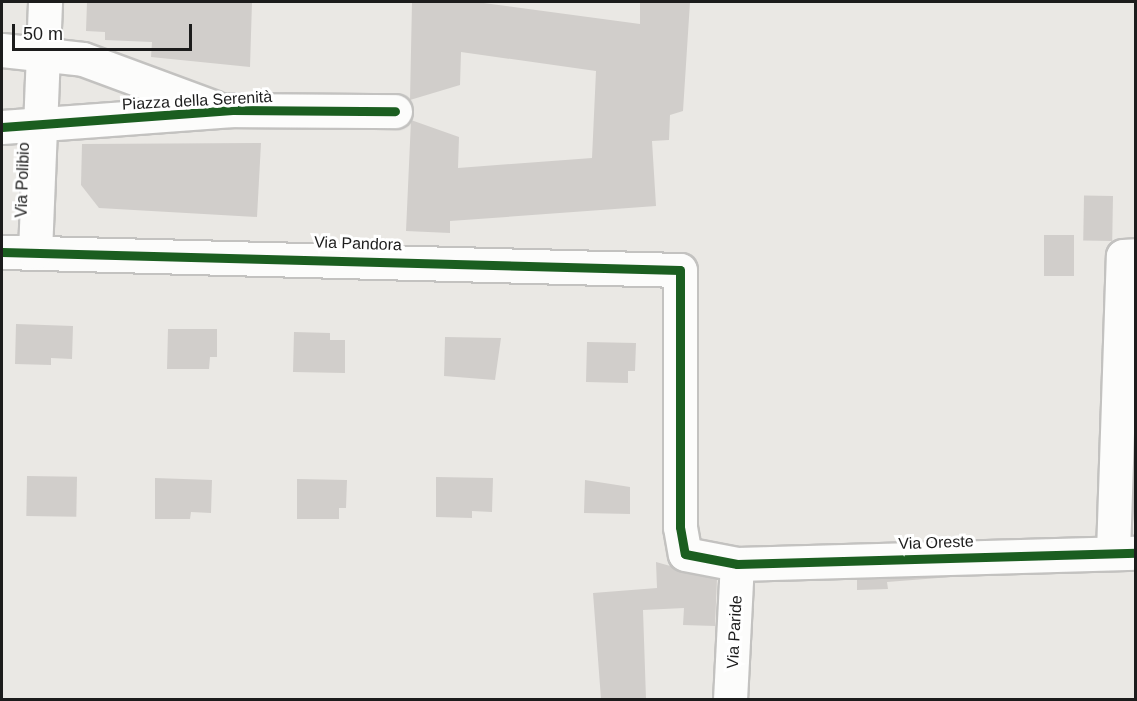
<!DOCTYPE html>
<html>
<head>
<meta charset="utf-8">
<style>
  body { margin:0 }
  #map { position:relative; width:1137px; height:701px; overflow:hidden; background:#eae8e4; font-family:Arial,sans-serif }
  div>[style] { position:absolute }
  [style*='--x'] { left:calc(var(--x)*1px); top:calc(var(--y)*1px); width:calc(var(--w)*1px); rotate:calc(var(--a)*1deg) }
  .building>* { inset:0; background:#d1cecb; transform-origin:0 0 }
  .roads { filter:drop-shadow(2px 0 #c3c2c0) drop-shadow(-2px 0 #c3c2c0) drop-shadow(0 2px #c3c2c0) drop-shadow(0 -2px #c3c2c0) }
  .minor>* { height:33px; margin:-16.5px; padding:0 16.5px; transform-origin:16.5px; border-radius:16.5px; background:#fcfcfb }
  .cycleway>* { height:9px; margin:-4.5px; padding:0 4.5px; transform-origin:4.5px; border-radius:4.5px; background:#1b5e20 }
  span { translate:-50% -50%; white-space:nowrap; text-align:center; line-height:1.15; -webkit-text-stroke:6px #fff; paint-order:stroke }
  .street-label { font-size:16px; color:#1c1c1c }
  .frame { position:absolute; inset:0; border:3px solid #1c1c1c; pointer-events:none }
  .scale { position:absolute; left:12px; top:24px; width:180px; height:27px; box-sizing:border-box; border:3px solid #1c1c1c; border-top:0; padding-left:8px; font-size:18px; line-height:21px; white-space:nowrap; color:#1c1c1c; -webkit-text-stroke:4px #fff; paint-order:stroke }
</style>
</head>
<body>
<div id="map">
  <div class="building">
    <div style="clip-path:polygon(87px 2px,252px 2px,250px 67px,151px 57px,152px 42px,105px 40px,105px 32px,86px 31px)"></div>
    <div style="clip-path:polygon(412px 2px,476px 2px,640px 24px,640px 2px,690px 2px,683px 111px,670px 115px,669px 140px,652px 141px,656px 206px,450px 221px,450px 233px,406px 231px,411px 120px,459px 137px,458px 168px,592px 158px,596px 71px,461px 52px,460px 85px,410px 100px)"></div>
    <div style="clip-path:polygon(261px 143px,257px 217px,99px 208px,81px 185px,82px 144px)"></div>
    <div style="left:1113px;top:196px;width:45px;height:29px;rotate:91deg"></div>
    <div style="left:1044px;top:235px;width:30px;height:41px"></div>
    <div style="clip-path:polygon(16px 324px,73px 326px,72px 359px,51px 358px,51px 365px,15px 364px)"></div>
    <div style="clip-path:polygon(168px 329px,217px 329px,217px 357px,210px 357px,209px 369px,167px 369px)"></div>
    <div style="clip-path:polygon(294px 332px,330px 333px,330px 340px,345px 340px,345px 373px,293px 372px)"></div>
    <div style="clip-path:polygon(445px 337px,501px 338px,495px 380px,444px 376px)"></div>
    <div style="clip-path:polygon(587px 342px,636px 343px,635px 371px,628px 371px,628px 383px,586px 382px)"></div>
    <div style="left:27px;top:476px;width:50px;height:40px;rotate:1deg"></div>
    <div style="clip-path:polygon(436px 477px,493px 478px,492px 512px,472px 511px,472px 518px,436px 517px)"></div>
    <div style="clip-path:polygon(155px 478px,212px 480px,211px 513px,191px 512px,190px 519px,155px 519px)"></div>
    <div style="clip-path:polygon(297px 479px,347px 480px,346px 508px,339px 508px,339px 519px,297px 519px)"></div>
    <div style="clip-path:polygon(585px 480px,630px 487px,630px 514px,584px 513px)"></div>
    <div style="clip-path:polygon(656px 562px,717px 579px,715px 626px,683px 625px,684px 608px,643px 610px,646px 699px,601px 699px,593px 593px,657px 588px)"></div>
    <div style="clip-path:polygon(951px 577px,887px 582px,888px 589px,857px 590px,857px 579px)"></div>
  </div>
  <div class="roads">
    <div class="minor">
      <div style="--x:2;--y:50;--w:81;--a:6.3"></div>
      <div style="--x:83;--y:59;--w:139;--a:20.3"></div>
      <div style="--x:2;--y:127;--w:231;--a:-4.2"></div>
      <div style="--x:232;--y:110;--w:163;--a:0.4"></div>
      <div style="--x:2;--y:252;--w:678;--a:1.52"></div>
      <div style="--x:680;--y:270;--w:257;--a:90"></div>
      <div style="--x:680;--y:527;--w:27;--a:80"></div>
      <div style="--x:685;--y:554;--w:53;--a:10.9"></div>
      <div style="--x:737;--y:564;--w:399;--a:-1.6"></div>
      <div style="--x:35;--y:252;--w:250;--a:-87.7"></div>
      <div style="--x:1113;--y:553;--w:297;--a:-88.1"></div>
      <div style="--x:1123;--y:256;--w:13;--a:-4"></div>
      <div style="--x:730;--y:700;--w:136;--a:-87.1"></div>
    </div>
  </div>
  <div class="cycleway">
    <div style="--x:2;--y:127;--w:231;--a:-4.2"></div>
    <div style="--x:232;--y:110;--w:163;--a:0.4"></div>
    <div style="--x:2;--y:252;--w:678;--a:1.52"></div>
    <div style="--x:680;--y:270;--w:257;--a:90"></div>
    <div style="--x:680;--y:527;--w:27;--a:80"></div>
    <div style="--x:685;--y:554;--w:53;--a:10.9"></div>
    <div style="--x:737;--y:564;--w:399;--a:-1.6"></div>
  </div>
  <div class="street-label">
    <span style="left:197px;top:101px;rotate:-3deg">Piazza della Serenità</span>
    <span style="left:23px;top:180px;rotate:-88deg">Via Polibio</span>
    <span style="left:358px;top:244px;rotate:2deg">Via Pandora</span>
    <span style="left:936px;top:543px;rotate:-2deg">Via Oreste</span>
    <span style="left:735px;top:632px;rotate:-87deg">Via Paride</span>
  </div>
  <div class="frame"></div>
  <div class="scale">50 m</div>
</div>
</body>
</html>
